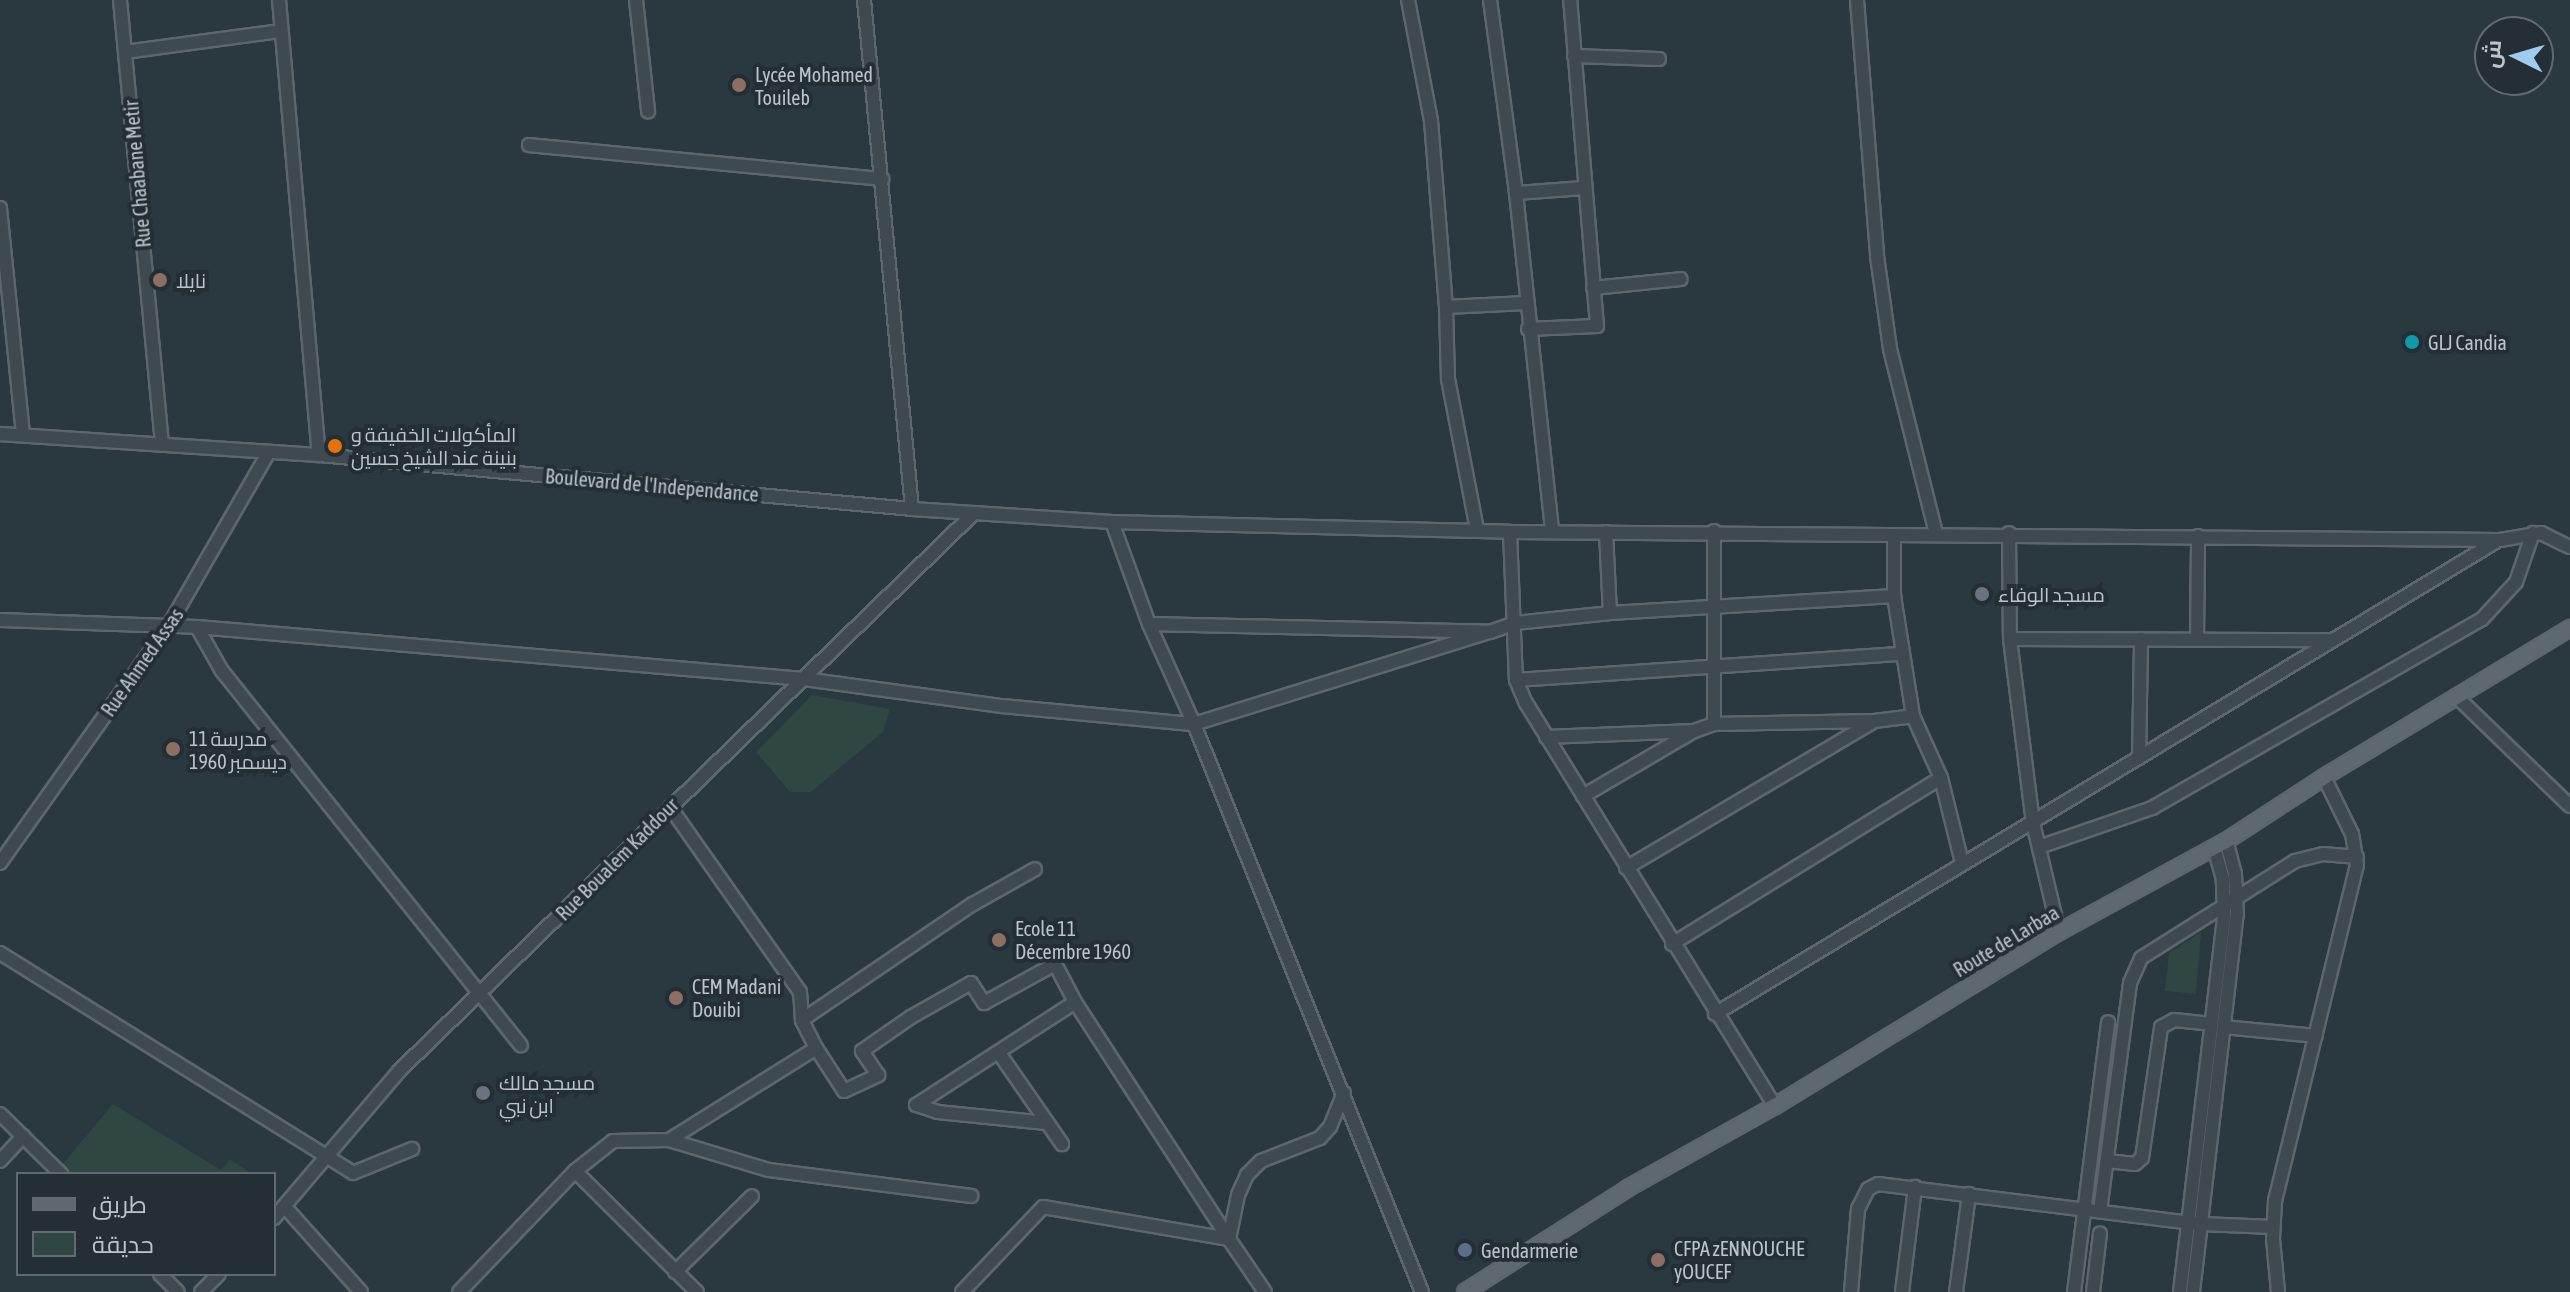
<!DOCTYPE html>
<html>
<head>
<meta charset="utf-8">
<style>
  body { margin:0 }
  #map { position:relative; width:2570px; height:1292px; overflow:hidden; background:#2a3840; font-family:"Asap Condensed",Cairo,sans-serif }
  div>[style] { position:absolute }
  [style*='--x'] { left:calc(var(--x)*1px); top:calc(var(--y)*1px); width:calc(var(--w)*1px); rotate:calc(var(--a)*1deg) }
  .green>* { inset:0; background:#304642 }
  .roads { filter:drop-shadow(2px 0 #5c676d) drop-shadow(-2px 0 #5c676d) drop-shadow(0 2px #5c676d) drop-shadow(0 -2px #5c676d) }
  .minor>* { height:12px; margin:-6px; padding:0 6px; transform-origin:6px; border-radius:6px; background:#3e4950 }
  .major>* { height:14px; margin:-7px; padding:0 7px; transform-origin:7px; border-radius:7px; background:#5d6870 }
  .dots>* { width:22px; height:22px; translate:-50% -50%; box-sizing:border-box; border:4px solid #232e35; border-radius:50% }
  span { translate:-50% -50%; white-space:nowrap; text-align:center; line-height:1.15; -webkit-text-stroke:8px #232e35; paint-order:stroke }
  .poi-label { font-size:20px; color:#bbc4ca }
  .left { translate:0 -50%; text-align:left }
  .street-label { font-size:20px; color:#bbc4ca }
  .legend { position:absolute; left:16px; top:1172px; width:260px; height:104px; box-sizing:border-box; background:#232e35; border:2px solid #606a71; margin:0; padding:10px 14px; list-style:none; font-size:24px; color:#bbc4ca }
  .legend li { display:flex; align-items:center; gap:16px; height:40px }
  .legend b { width:40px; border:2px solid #606a71 }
  .north { position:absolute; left:2474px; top:16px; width:80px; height:80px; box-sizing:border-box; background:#232e35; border:2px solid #606a71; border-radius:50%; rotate:275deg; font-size:22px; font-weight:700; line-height:32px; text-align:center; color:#bbc4ca }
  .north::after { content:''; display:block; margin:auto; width:28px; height:36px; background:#9eccec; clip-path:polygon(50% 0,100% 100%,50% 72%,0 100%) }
</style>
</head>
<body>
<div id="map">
  <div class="green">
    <div style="clip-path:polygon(812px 695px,890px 709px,883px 732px,811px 792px,790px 792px,756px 752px)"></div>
    <div style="clip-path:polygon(2201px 932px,2196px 994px,2165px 991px,2169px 953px)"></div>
    <div style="clip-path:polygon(113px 1104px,221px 1170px,230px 1159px,252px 1174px,71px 1174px,62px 1165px)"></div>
  </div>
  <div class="roads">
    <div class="minor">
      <div style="--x:120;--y:0;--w:446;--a:84.6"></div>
      <div style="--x:279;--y:0;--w:457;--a:85"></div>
      <div style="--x:636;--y:0;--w:112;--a:83.8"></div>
      <div style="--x:864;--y:0;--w:511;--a:84.61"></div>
      <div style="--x:1408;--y:0;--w:123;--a:79.2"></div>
      <div style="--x:1431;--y:121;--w:187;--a:85.4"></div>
      <div style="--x:1446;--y:307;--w:72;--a:88.4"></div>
      <div style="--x:1448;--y:379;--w:153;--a:79.1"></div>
      <div style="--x:1490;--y:0;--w:195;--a:82.3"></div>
      <div style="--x:1516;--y:193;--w:339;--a:83.9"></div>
      <div style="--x:1857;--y:0;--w:257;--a:85.5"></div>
      <div style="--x:1877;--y:256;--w:94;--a:82"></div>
      <div style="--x:1890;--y:349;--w:190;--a:76"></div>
      <div style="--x:125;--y:52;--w:157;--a:-7.7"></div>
      <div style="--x:1574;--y:56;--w:85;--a:2"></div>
      <div style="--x:529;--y:145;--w:355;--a:5.5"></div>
      <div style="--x:1516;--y:193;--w:68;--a:-4.2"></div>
      <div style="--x:0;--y:208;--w:228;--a:84.2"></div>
      <div style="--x:1593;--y:288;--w:88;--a:-5.8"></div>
      <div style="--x:1446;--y:307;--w:80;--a:-2.9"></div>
      <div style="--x:1528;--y:329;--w:69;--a:-2.5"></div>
      <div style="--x:1597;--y:326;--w:327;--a:-94.7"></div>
      <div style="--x:0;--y:434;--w:320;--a:3.8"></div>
      <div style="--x:319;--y:455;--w:595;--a:5.2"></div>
      <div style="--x:912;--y:509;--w:200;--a:3.7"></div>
      <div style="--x:1112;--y:522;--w:398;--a:1.4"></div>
      <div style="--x:1510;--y:532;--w:990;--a:0.46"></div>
      <div style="--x:2500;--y:540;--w:42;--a:-9.7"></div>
      <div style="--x:2541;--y:533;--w:32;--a:26"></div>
      <div style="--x:1112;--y:522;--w:109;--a:70.1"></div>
      <div style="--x:1149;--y:624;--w:110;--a:65.8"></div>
      <div style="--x:1194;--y:724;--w:612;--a:68.13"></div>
      <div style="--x:1714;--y:531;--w:193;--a:90"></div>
      <div style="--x:1510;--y:532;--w:148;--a:87.7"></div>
      <div style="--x:1516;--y:680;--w:25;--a:67"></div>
      <div style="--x:1526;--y:703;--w:474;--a:58.3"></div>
      <div style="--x:1606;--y:532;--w:81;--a:87.2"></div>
      <div style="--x:2009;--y:533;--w:106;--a:89.5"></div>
      <div style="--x:2010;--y:639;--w:185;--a:82.9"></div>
      <div style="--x:2033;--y:823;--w:112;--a:76.6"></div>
      <div style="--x:1894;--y:535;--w:61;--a:90"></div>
      <div style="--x:1894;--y:596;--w:121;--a:81"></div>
      <div style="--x:1913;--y:716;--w:68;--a:65.7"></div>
      <div style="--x:1941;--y:778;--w:88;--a:76.1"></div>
      <div style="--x:0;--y:620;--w:197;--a:2"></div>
      <div style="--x:197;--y:627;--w:609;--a:4.9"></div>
      <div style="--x:804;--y:679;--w:200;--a:7.8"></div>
      <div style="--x:1002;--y:706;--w:193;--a:5.4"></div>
      <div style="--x:1194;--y:724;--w:310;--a:-17.3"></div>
      <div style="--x:1149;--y:624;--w:341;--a:1.3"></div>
      <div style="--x:1490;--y:632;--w:27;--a:-20"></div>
      <div style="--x:1515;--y:623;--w:96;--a:-6"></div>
      <div style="--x:1610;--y:613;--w:285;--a:-3.4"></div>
      <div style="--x:197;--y:627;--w:51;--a:60.4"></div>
      <div style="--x:222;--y:671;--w:479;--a:51.4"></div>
      <div style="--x:2197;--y:638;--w:102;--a:-89.4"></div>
      <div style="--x:2010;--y:639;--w:321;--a:0.2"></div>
      <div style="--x:1516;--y:680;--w:387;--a:-3.9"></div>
      <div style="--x:2456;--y:696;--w:158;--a:44"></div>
      <div style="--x:1546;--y:737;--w:148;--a:-2.3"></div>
      <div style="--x:1694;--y:731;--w:21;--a:-19"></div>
      <div style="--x:1714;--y:724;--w:160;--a:-1.1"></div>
      <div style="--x:1874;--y:721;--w:39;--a:-7"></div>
      <div style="--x:2139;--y:758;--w:119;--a:-89"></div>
      <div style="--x:1583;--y:796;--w:125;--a:-30.3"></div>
      <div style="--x:2039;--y:847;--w:120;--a:-19"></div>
      <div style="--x:2152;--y:808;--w:380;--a:-29.8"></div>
      <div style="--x:2482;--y:619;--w:50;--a:-47.4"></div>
      <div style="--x:2516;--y:582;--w:52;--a:-70.9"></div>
      <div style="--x:0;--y:863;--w:292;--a:-54.6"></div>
      <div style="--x:169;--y:625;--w:200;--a:-60"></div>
      <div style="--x:1626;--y:868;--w:285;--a:-30.6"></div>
      <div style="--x:1672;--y:944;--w:316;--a:-31.7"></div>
      <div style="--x:0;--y:953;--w:416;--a:31.9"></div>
      <div style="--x:353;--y:1173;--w:64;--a:-22.1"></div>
      <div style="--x:1715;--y:1014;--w:914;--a:-31.17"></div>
      <div style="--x:802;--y:1020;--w:207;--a:-34.2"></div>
      <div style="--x:973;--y:904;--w:71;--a:-29.4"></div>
      <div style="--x:2224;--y:1027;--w:92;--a:5.6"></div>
      <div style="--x:816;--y:1048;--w:51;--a:56.9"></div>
      <div style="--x:844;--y:1091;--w:38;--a:-25"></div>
      <div style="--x:878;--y:1075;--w:29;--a:-124"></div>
      <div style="--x:862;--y:1051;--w:60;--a:-34.8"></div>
      <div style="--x:911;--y:1017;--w:69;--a:-29.5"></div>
      <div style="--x:971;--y:983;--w:24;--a:57"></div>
      <div style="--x:984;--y:1003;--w:81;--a:-28.8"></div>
      <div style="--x:1055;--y:964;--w:43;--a:62.2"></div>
      <div style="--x:1075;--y:1002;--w:283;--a:57"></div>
      <div style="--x:999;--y:1053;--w:111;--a:55.3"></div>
      <div style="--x:0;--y:1114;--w:86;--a:44.5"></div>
      <div style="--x:1046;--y:1123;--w:109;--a:-174.2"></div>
      <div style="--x:938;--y:1112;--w:23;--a:-162"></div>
      <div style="--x:916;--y:1105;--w:189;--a:-32.9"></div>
      <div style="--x:669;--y:1140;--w:173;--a:-32"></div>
      <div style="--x:816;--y:1048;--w:31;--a:-117"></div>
      <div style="--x:802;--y:1020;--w:28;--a:-94"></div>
      <div style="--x:800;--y:992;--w:226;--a:-125.1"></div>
      <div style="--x:0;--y:1161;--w:34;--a:-47"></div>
      <div style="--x:2107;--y:1161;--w:28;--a:6"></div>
      <div style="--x:2135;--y:1164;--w:9;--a:-41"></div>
      <div style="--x:2142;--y:1158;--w:132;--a:-81.7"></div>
      <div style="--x:2161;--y:1027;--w:15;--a:-28"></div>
      <div style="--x:2174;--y:1020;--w:37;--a:6"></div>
      <div style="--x:575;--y:1171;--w:172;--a:44.8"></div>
      <div style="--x:285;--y:1207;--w:114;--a:48.2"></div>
      <div style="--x:2100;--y:1211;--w:230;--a:-82.5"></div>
      <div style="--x:2130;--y:983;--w:27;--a:-66"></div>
      <div style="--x:2141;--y:958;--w:182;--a:-32.2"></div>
      <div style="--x:2295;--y:861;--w:29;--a:-14"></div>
      <div style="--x:2323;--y:854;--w:34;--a:5"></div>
      <div style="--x:274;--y:1218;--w:193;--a:-49.6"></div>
      <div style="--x:399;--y:1071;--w:801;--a:-44.14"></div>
      <div style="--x:675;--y:1272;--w:108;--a:-44.6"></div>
      <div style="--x:160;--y:1274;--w:25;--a:45"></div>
      <div style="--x:201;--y:1292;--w:25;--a:-45"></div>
      <div style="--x:459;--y:1292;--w:168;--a:-46.2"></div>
      <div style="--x:575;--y:1171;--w:48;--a:-38.3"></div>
      <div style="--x:613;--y:1141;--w:56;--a:-1"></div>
      <div style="--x:669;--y:1140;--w:104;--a:16.7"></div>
      <div style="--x:769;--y:1170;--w:204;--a:7.3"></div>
      <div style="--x:962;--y:1292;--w:117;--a:-46.4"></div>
      <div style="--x:1043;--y:1207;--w:189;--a:9.8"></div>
      <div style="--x:1265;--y:1292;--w:64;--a:-124.2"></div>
      <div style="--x:1229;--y:1239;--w:45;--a:-78.4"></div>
      <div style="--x:1238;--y:1195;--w:22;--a:-66"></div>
      <div style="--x:1247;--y:1175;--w:20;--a:-45"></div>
      <div style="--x:1261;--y:1161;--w:63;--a:-21.3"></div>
      <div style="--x:1320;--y:1138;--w:15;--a:-48"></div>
      <div style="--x:1330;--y:1127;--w:37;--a:-68"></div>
      <div style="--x:1851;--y:1292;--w:83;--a:-85.2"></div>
      <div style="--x:1858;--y:1209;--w:22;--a:-63"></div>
      <div style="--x:1868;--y:1189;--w:11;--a:-27"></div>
      <div style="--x:1878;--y:1184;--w:325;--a:7.1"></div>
      <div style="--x:2201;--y:1224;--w:72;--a:2.4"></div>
      <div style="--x:1902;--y:1292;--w:106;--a:-82.9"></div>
      <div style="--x:1956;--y:1292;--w:99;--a:-82.4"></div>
      <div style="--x:2074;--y:1292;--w:272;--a:-82.8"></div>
      <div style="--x:2093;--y:1292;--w:59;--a:-83.2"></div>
      <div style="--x:2180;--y:1292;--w:380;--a:-83.3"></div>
      <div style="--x:2224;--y:915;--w:36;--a:-92"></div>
      <div style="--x:2223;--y:879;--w:33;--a:-106"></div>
      <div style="--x:2193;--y:1292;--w:381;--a:-83.4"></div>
      <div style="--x:2237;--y:914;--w:40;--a:-92.9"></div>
      <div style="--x:2235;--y:874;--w:34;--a:-105"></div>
      <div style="--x:2278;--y:1292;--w:53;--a:-95.4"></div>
      <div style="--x:2273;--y:1239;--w:38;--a:-87"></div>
      <div style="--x:2275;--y:1201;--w:346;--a:-76.3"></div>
      <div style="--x:2357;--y:865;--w:31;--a:-99"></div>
      <div style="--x:2352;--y:834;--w:64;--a:-116.2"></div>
    </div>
    <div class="major">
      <div style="--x:1465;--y:1292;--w:193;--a:-32.5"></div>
      <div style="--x:1628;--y:1188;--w:168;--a:-29.2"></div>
      <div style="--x:1775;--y:1106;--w:333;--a:-31.5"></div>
      <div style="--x:2059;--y:932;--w:190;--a:-28.6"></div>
      <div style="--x:2226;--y:841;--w:117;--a:-33.1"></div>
      <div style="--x:2324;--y:777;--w:288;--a:-31.2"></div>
    </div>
  </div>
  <div class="dots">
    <div style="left:739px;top:85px;background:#8d6e63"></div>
    <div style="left:160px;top:280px;background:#8d6e63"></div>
    <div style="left:2412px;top:342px;background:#0f9aa8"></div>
    <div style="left:335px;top:446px;background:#e8710a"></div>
    <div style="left:1982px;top:594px;background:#6b7280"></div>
    <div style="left:173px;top:749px;background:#8d6e63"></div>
    <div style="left:999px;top:940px;background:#8d6e63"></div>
    <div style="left:676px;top:998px;background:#8d6e63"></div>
    <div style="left:483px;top:1093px;background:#6b7280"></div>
    <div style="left:1465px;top:1250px;background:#5c6f8a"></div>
    <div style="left:1658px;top:1260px;background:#8d6e63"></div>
  </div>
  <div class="poi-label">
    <span class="left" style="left:755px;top:86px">Lycée Mohamed<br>Touileb</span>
    <span class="left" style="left:176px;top:280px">نايلا</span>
    <span class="left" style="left:2428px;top:342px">GLJ Candia</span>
    <span class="left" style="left:351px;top:446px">المأكولات الخفيفة و<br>بنينة عند الشيخ حسين</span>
    <span class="left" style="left:1998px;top:594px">مسجد الوفاء</span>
    <span class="left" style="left:189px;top:750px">مدرسة 11<br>ديسمبر 1960</span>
    <span class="left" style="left:1015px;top:940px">Ecole 11<br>Décembre 1960</span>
    <span class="left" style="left:692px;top:998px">CEM Madani<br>Douibi</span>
    <span class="left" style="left:499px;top:1094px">مسجد مالك<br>ابن نبي</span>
    <span class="left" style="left:1674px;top:1260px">CFPA zENNOUCHE<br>yOUCEF</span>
    <span class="left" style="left:1481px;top:1250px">Gendarmerie</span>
  </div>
  <div class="street-label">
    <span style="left:137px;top:174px;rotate:-95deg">Rue Chaabane Metir</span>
    <span style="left:652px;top:485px;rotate:5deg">Boulevard de l'Independance</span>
    <span style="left:142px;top:662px;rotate:-55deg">Rue Ahmed Assas</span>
    <span style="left:617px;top:859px;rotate:-45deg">Rue Boualem Kaddour</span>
    <span style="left:2006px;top:941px;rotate:-31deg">Route de Larbaa</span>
  </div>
  <ul class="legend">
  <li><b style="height:10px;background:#5d6870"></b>طريق</li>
  <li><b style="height:22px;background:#304642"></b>حديقة</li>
  </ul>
  <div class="north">ش</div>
</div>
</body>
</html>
